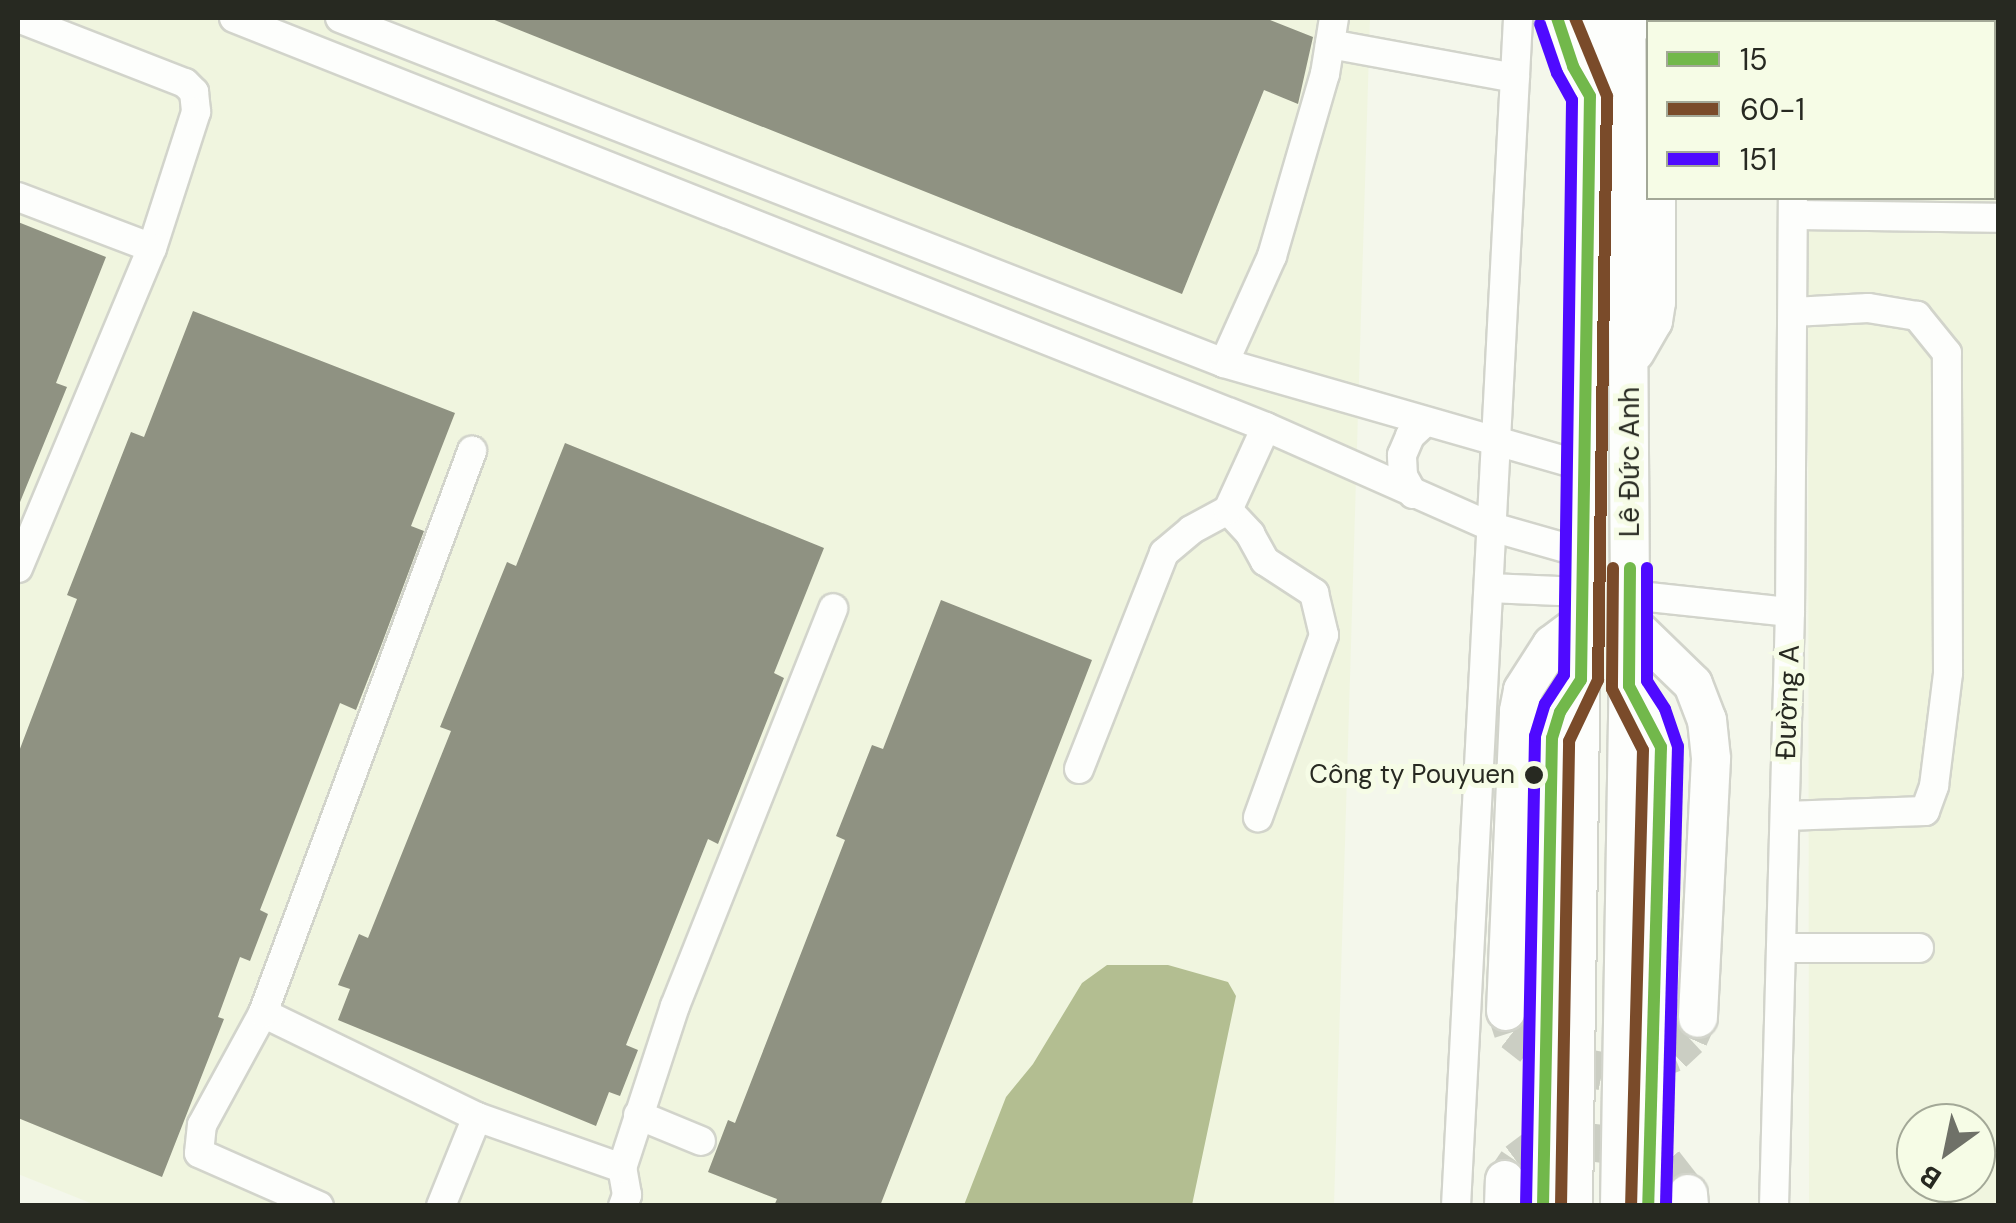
<!DOCTYPE html>
<html>
<head>
<meta charset="utf-8">
<style>
  body { margin:0 }
  #map { position:relative; width:2016px; height:1223px; overflow:hidden; background:#f4f7eb; font-family:"DM Sans",sans-serif }
  div>[style] { position:absolute }
  [style*='--x'] { left:calc(var(--x)*1px); top:calc(var(--y)*1px); width:calc(var(--w)*1px); rotate:calc(var(--a)*1deg) }
  .built>* { inset:0; background:#f0f5df }
  .water>* { inset:0; background:#b3be91 }
  .building>* { inset:0; background:#8f9282 }
  .highway-tunnel>* { height:38px; margin-top:-19px; transform-origin:0; background:repeating-linear-gradient(90deg,#cbcec3 0 38px,transparent 0 57px) }
  .roads { filter:drop-shadow(2px 0 #d2d4cb) drop-shadow(-2px 0 #d2d4cb) drop-shadow(0 2px #d2d4cb) drop-shadow(0 -2px #d2d4cb) }
  .minor>* { height:28px; margin:-14px; padding:0 14px; transform-origin:14px; border-radius:14px; background:#fdfefc }
  .highway>* { height:38px; margin:-19px; padding:0 19px; transform-origin:19px; border-radius:19px; background:#fdfefc }
  .bus-1>* { height:12px; margin:-6px; padding:0 6px; transform-origin:6px; border-radius:6px; background:#72b84b }
  .bus-2>* { height:12px; margin:-6px; padding:0 6px; transform-origin:6px; border-radius:6px; background:#7a4b2a }
  .bus-3>* { height:12px; margin:-6px; padding:0 6px; transform-origin:6px; border-radius:6px; background:#4f0aff }
  .dots>* { width:28px; height:28px; translate:-50% -50%; box-sizing:border-box; border:5px solid #f6fce6; border-radius:50% }
  span { translate:-50% -50%; white-space:nowrap; text-align:center; line-height:1.15; -webkit-text-stroke:10px #f6fce6; paint-order:stroke }
  .bus-label { font-size:26px; color:#272921 }
  .right { translate:-100% -50%; text-align:right }
  .street-label { font-size:28px; color:#272921 }
  .frame { position:absolute; inset:0; border:20px solid #272921; pointer-events:none }
  .legend { position:absolute; left:1646px; top:20px; width:350px; height:180px; box-sizing:border-box; background:#f6fce6; border:2px solid #a3a897; margin:0; padding:12px 18px; list-style:none; font-size:30px; color:#272921 }
  .legend li { display:flex; align-items:center; gap:20px; height:50px }
  .legend b { width:50px; border:2px solid #a3a897 }
  .north { position:absolute; left:1896px; top:1103px; width:100px; height:100px; box-sizing:border-box; background:#f6fce6; border:2px solid #a3a897; border-radius:50%; rotate:213deg; font-size:28px; font-weight:700; line-height:40px; text-align:center; color:#272921 }
  .north::after { content:''; display:block; margin:auto; width:35px; height:45px; background:#6f7168; clip-path:polygon(50% 0,100% 100%,50% 72%,0 100%) }
</style>
</head>
<body>
<div id="map">
  <div class="built">
    <div style="clip-path:polygon(18px 18px,1370px 18px,1334px 1205px,98px 1206px,18px 1174px)"></div>
    <div style="clip-path:polygon(evenodd,1808px 18px,1998px 18px,1998px 1205px,1809px 1205px,1808px 198px,1994px 198px,1994px 22px,1808px 22px,1808px 18px,1916px 1123px,1976px 1123px,1976px 1183px,1916px 1183px,1916px 1123px)"></div>
  </div>
  <div class="water">
    <div style="clip-path:polygon(1107px 965px,1168px 965px,1228px 982px,1236px 996px,1192px 1205px,964px 1205px,1006px 1097px,1033px 1064px,1082px 983px)"></div>
  </div>
  <div class="building">
    <div style="clip-path:polygon(1265px 18px,1313px 37px,1298px 104px,1264px 90px,1182px 294px,492px 19px)"></div>
    <div style="clip-path:polygon(18px 222px,106px 257px,56px 383px,67px 387px,18px 507px)"></div>
    <div style="clip-path:polygon(193px 311px,455px 413px,411px 526px,424px 531px,381px 646px,356px 710px,340px 703px,260px 910px,268px 914px,250px 961px,240px 957px,218px 1017px,224px 1019px,162px 1177px,18px 1118px,18px 754px,77px 599px,67px 595px,131px 432px,144px 437px)"></div>
    <div style="clip-path:polygon(565px 443px,824px 548px,774px 673px,784px 678px,718px 844px,708px 839px,626px 1045px,638px 1050px,620px 1096px,609px 1092px,596px 1126px,338px 1020px,350px 989px,338px 985px,359px 934px,368px 938px,451px 731px,440px 727px,507px 562px,516px 566px)"></div>
    <div style="clip-path:polygon(941px 600px,1092px 660px,880px 1206px,774px 1206px,777px 1199px,708px 1172px,728px 1120px,735px 1123px,845px 840px,836px 836px,872px 745px,883px 749px)"></div>
  </div>
  <div class="highway-tunnel">
    <div style="--x:1506;--y:1011;--w:22;--a:72"></div>
    <div style="--x:1513;--y:1032;--w:24;--a:38"></div>
    <div style="--x:1532;--y:1047;--w:37;--a:27"></div>
    <div style="--x:1565;--y:1064;--w:38;--a:11"></div>
    <div style="--x:1602;--y:1071;--w:37;--a:-6"></div>
    <div style="--x:1639;--y:1067;--w:37;--a:-22"></div>
    <div style="--x:1673;--y:1053;--w:22;--a:-43"></div>
    <div style="--x:1689;--y:1038;--w:22;--a:-66"></div>
    <div style="--x:1505;--y:1180;--w:22;--a:-56"></div>
    <div style="--x:1517;--y:1162;--w:20;--a:-37"></div>
    <div style="--x:1533;--y:1150;--w:55;--a:-8.4"></div>
    <div style="--x:1587;--y:1142;--w:26;--a:7"></div>
    <div style="--x:1613;--y:1145;--w:54;--a:19.4"></div>
    <div style="--x:1664;--y:1163;--w:39;--a:52"></div>
  </div>
  <div class="roads">
    <div class="minor">
      <div style="--x:18;--y:18;--w:179;--a:21.3"></div>
      <div style="--x:185;--y:83;--w:13;--a:45"></div>
      <div style="--x:194;--y:92;--w:20;--a:84"></div>
      <div style="--x:196;--y:112;--w:143;--a:107.9"></div>
      <div style="--x:152;--y:248;--w:347;--a:112.7"></div>
      <div style="--x:234;--y:18;--w:1110;--a:21.62"></div>
      <div style="--x:1266;--y:427;--w:247;--a:23.9"></div>
      <div style="--x:1492;--y:527;--w:95;--a:15.9"></div>
      <div style="--x:340;--y:18;--w:949;--a:21.32"></div>
      <div style="--x:1224;--y:363;--w:374;--a:16"></div>
      <div style="--x:1792;--y:22;--w:4;--a:-90"></div>
      <div style="--x:1330;--y:44;--w:188;--a:10.4"></div>
      <div style="--x:18;--y:197;--w:143;--a:20.8"></div>
      <div style="--x:1794;--y:215;--w:204;--a:0.8"></div>
      <div style="--x:1224;--y:363;--w:117;--a:-65.8"></div>
      <div style="--x:1272;--y:256;--w:190;--a:-73.8"></div>
      <div style="--x:1325;--y:74;--w:57;--a:-80.9"></div>
      <div style="--x:1413;--y:494;--w:21;--a:-119"></div>
      <div style="--x:1403;--y:476;--w:21;--a:-93"></div>
      <div style="--x:1402;--y:455;--w:21;--a:-67"></div>
      <div style="--x:1410;--y:436;--w:21;--a:-43"></div>
      <div style="--x:1228;--y:510;--w:33;--a:47"></div>
      <div style="--x:1250;--y:534;--w:31;--a:61"></div>
      <div style="--x:1265;--y:561;--w:59;--a:33.1"></div>
      <div style="--x:1314;--y:593;--w:43;--a:76.6"></div>
      <div style="--x:1324;--y:635;--w:194;--a:109.9"></div>
      <div style="--x:1489;--y:588;--w:93;--a:2.5"></div>
      <div style="--x:1630;--y:595;--w:161;--a:6.1"></div>
      <div style="--x:1079;--y:769;--w:232;--a:-68.5"></div>
      <div style="--x:1164;--y:553;--w:35;--a:-40"></div>
      <div style="--x:1191;--y:530;--w:42;--a:-28.4"></div>
      <div style="--x:1228;--y:510;--w:91;--a:-65.4"></div>
      <div style="--x:1785;--y:816;--w:140;--a:-2"></div>
      <div style="--x:1925;--y:811;--w:27;--a:-70"></div>
      <div style="--x:1934;--y:786;--w:114;--a:-82.9"></div>
      <div style="--x:1948;--y:673;--w:320;--a:-90.2"></div>
      <div style="--x:1947;--y:353;--w:48;--a:-129"></div>
      <div style="--x:1917;--y:316;--w:50;--a:-170.7"></div>
      <div style="--x:1868;--y:308;--w:75;--a:176.9"></div>
      <div style="--x:1781;--y:948;--w:138;--a:0"></div>
      <div style="--x:263;--y:1013;--w:238;--a:25.9"></div>
      <div style="--x:477;--y:1117;--w:154;--a:19.4"></div>
      <div style="--x:638;--y:1115;--w:68;--a:22.4"></div>
      <div style="--x:319;--y:1206;--w:131;--a:-156.2"></div>
      <div style="--x:199;--y:1153;--w:28;--a:-84"></div>
      <div style="--x:202;--y:1125;--w:128;--a:-61.4"></div>
      <div style="--x:263;--y:1013;--w:600;--a:-69.6"></div>
      <div style="--x:441;--y:1206;--w:96;--a:-68"></div>
      <div style="--x:623;--y:1206;--w:12;--a:-70"></div>
      <div style="--x:627;--y:1195;--w:27;--a:-100"></div>
      <div style="--x:622;--y:1168;--w:170;--a:-71.9"></div>
      <div style="--x:675;--y:1006;--w:428;--a:-68.3"></div>
      <div style="--x:1456;--y:1206;--w:1190;--a:-87.01"></div>
      <div style="--x:1774;--y:1206;--w:594;--a:-88.46"></div>
      <div style="--x:1790;--y:612;--w:414;--a:-89.6"></div>
    </div>
    <div class="highway">
      <div style="--x:1557;--y:18;--w:77;--a:67.8"></div>
      <div style="--x:1655;--y:22;--w:4;--a:-90"></div>
      <div style="--x:1635;--y:352;--w:36;--a:-60"></div>
      <div style="--x:1653;--y:321;--w:19;--a:-81"></div>
      <div style="--x:1656;--y:302;--w:104;--a:-90"></div>
      <div style="--x:1629;--y:622;--w:89;--a:44.1"></div>
      <div style="--x:1693;--y:684;--w:39;--a:69"></div>
      <div style="--x:1707;--y:720;--w:39;--a:84"></div>
      <div style="--x:1711;--y:759;--w:259;--a:92.9"></div>
      <div style="--x:1629;--y:686;--w:37;--a:57"></div>
      <div style="--x:1649;--y:717;--w:32;--a:68"></div>
      <div style="--x:1661;--y:747;--w:459;--a:91.6"></div>
      <div style="--x:1506;--y:1011;--w:300;--a:-87.5"></div>
      <div style="--x:1519;--y:711;--w:21;--a:-79"></div>
      <div style="--x:1523;--y:690;--w:54;--a:-57.2"></div>
      <div style="--x:1552;--y:645;--w:38;--a:-37"></div>
      <div style="--x:1688;--y:1194;--w:12;--a:85"></div>
      <div style="--x:1504;--y:1206;--w:26;--a:-88"></div>
      <div style="--x:1543;--y:1206;--w:468;--a:-88.9"></div>
      <div style="--x:1552;--y:738;--w:27;--a:-73"></div>
      <div style="--x:1560;--y:712;--w:31;--a:-57"></div>
      <div style="--x:1573;--y:1206;--w:1188;--a:-89.18"></div>
      <div style="--x:1620;--y:1206;--w:611;--a:-89.06"></div>
      <div style="--x:1630;--y:595;--w:577;--a:-90.4"></div>
    </div>
  </div>
  <div class="bus-1">
    <div style="--x:1630;--y:568;--w:118;--a:90.5"></div>
    <div style="--x:1629;--y:686;--w:69;--a:62.3"></div>
    <div style="--x:1661;--y:747;--w:459;--a:91.6"></div>
    <div style="--x:1543;--y:1206;--w:468;--a:-88.9"></div>
    <div style="--x:1552;--y:738;--w:27;--a:-73"></div>
    <div style="--x:1560;--y:712;--w:38;--a:-57"></div>
    <div style="--x:1581;--y:680;--w:584;--a:-89.12"></div>
    <div style="--x:1590;--y:96;--w:34;--a:-120"></div>
    <div style="--x:1573;--y:66;--w:51;--a:-108.4"></div>
  </div>
  <div class="bus-2">
    <div style="--x:1613;--y:568;--w:121;--a:90.5"></div>
    <div style="--x:1612;--y:689;--w:68;--a:63.1"></div>
    <div style="--x:1643;--y:750;--w:456;--a:91.5"></div>
    <div style="--x:1561;--y:1206;--w:465;--a:-89"></div>
    <div style="--x:1569;--y:741;--w:68;--a:-64.6"></div>
    <div style="--x:1598;--y:680;--w:584;--a:-89.12"></div>
    <div style="--x:1607;--y:96;--w:84;--a:-112.3"></div>
  </div>
  <div class="bus-3">
    <div style="--x:1647;--y:568;--w:113;--a:90"></div>
    <div style="--x:1647;--y:681;--w:33;--a:57"></div>
    <div style="--x:1665;--y:709;--w:39;--a:71"></div>
    <div style="--x:1678;--y:746;--w:460;--a:91.5"></div>
    <div style="--x:1526;--y:1206;--w:470;--a:-88.9"></div>
    <div style="--x:1535;--y:736;--w:34;--a:-73"></div>
    <div style="--x:1545;--y:704;--w:35;--a:-57"></div>
    <div style="--x:1564;--y:675;--w:575;--a:-89.2"></div>
    <div style="--x:1572;--y:100;--w:31;--a:-119"></div>
    <div style="--x:1557;--y:73;--w:52;--a:-109.1"></div>
  </div>
  <div class="dots">
    <div style="left:1534px;top:775px;background:#272921"></div>
  </div>
  <div class="bus-label">
    <span class="right" style="left:1515px;top:775px">Công ty Pouyuen</span>
  </div>
  <div class="street-label">
    <span style="left:1630px;top:462px;rotate:-90deg">Lê Đức Anh</span>
    <span style="left:1788px;top:702px;rotate:-88deg">Đường A</span>
  </div>
  <div class="frame"></div>
  <ul class="legend">
  <li><b style="height:12px;background:#72b84b"></b>15</li>
  <li><b style="height:12px;background:#7a4b2a"></b>60-1</li>
  <li><b style="height:12px;background:#4f0aff"></b>151</li>
  </ul>
  <div class="north">B</div>
</div>
</body>
</html>
